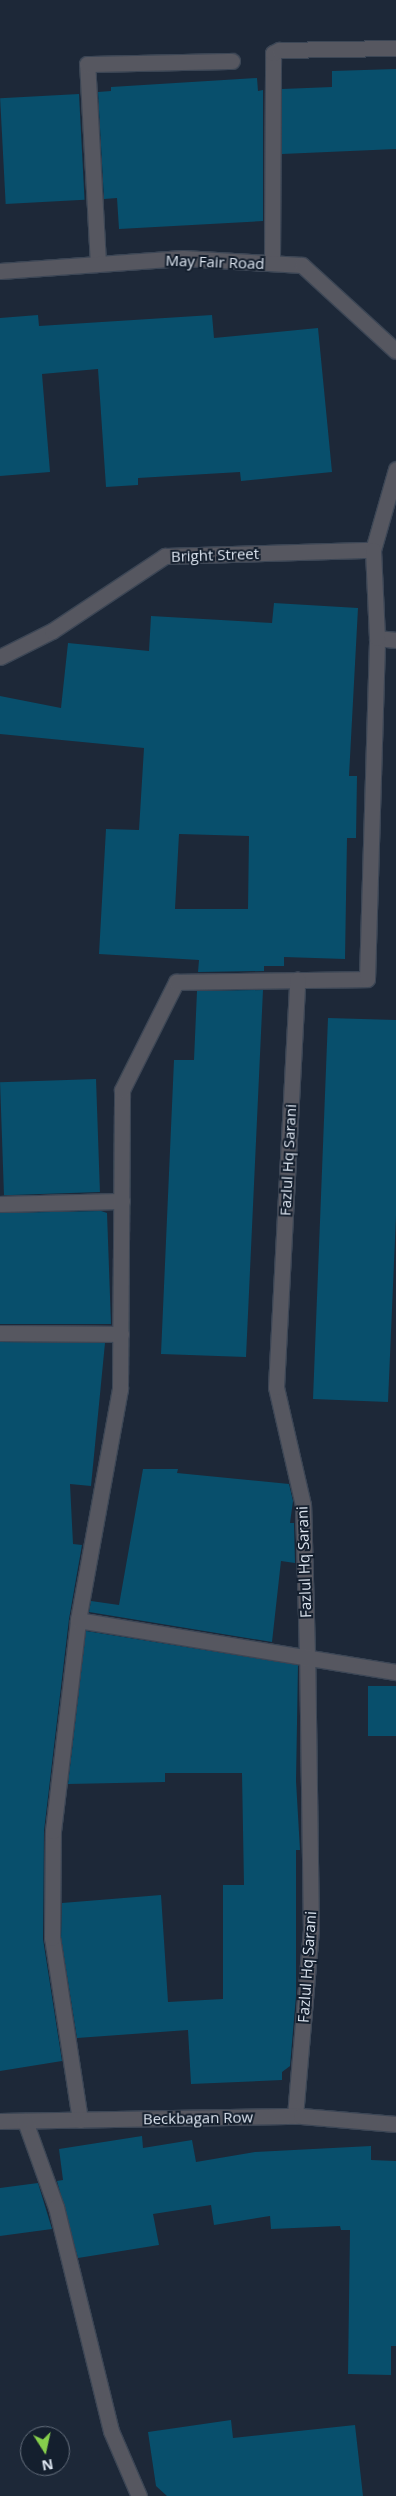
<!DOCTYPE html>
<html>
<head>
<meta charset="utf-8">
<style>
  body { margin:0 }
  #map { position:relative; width:396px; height:2496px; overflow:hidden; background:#1d2838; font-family:"Open Sans",sans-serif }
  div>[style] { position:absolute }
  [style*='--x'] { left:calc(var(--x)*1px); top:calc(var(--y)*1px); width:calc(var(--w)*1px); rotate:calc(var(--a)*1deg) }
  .building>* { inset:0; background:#084f6c; transform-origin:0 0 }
  .roads { filter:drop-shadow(1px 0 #3c4655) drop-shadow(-1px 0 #3c4655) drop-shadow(0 1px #3c4655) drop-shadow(0 -1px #3c4655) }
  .lane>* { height:15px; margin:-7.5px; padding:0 7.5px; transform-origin:7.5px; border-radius:7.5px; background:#565760 }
  .street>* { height:15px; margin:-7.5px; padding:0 7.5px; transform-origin:7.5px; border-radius:7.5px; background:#565760 }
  span { translate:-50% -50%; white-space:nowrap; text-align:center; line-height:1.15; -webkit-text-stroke:4px #141f2e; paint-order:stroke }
  .street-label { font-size:15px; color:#dde5f0 }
  .north { position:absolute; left:20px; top:2426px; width:50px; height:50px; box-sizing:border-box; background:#141f2e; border:1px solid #646e7c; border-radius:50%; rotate:170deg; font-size:14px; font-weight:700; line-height:20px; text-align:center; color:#dde5f0 }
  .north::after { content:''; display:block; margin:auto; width:18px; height:22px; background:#86cf4c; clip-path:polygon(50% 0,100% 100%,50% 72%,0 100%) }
</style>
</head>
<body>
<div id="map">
  <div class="building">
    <div style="clip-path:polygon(396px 69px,396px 149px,282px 154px,282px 89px,332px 87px,332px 71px)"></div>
    <div style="clip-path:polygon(257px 78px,258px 91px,263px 90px,263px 221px,119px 229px,117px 198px,104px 199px,98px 92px,111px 91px,111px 87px)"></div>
    <div style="left:79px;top:94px;width:106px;height:79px;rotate:87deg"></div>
    <div style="clip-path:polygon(38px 315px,39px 326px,212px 315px,214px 338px,318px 328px,332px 472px,241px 481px,240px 472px,138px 478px,138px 485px,106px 487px,98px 369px,42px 374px,50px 472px,0 476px,0 318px)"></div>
    <div style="clip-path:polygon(evenodd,274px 603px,358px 608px,349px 776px,357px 776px,356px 838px,347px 838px,345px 959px,284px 957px,284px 966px,264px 966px,264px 971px,198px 972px,199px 960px,99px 954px,106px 829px,139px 830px,144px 748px,0 734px,0 696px,61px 708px,68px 643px,149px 651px,151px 616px,272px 623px,274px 603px,179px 834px,249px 836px,248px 909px,175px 909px,179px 834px)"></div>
    <div style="clip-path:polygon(263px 990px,246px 1357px,161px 1354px,174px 1060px,194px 1060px,197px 991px)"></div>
    <div style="clip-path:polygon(328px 1018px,396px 1020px,396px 1216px,388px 1402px,313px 1399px)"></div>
    <div style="left:96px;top:1079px;width:113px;height:96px;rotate:88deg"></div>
    <div style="clip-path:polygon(101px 1211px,107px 1213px,111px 1324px,0 1324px,0 1213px)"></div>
    <div style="clip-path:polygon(0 1342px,105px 1343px,91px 1486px,70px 1484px,73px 1544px,82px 1545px,69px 1619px,44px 1831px,43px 1939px,62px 2061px,0 2071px)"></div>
    <div style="clip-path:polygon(143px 1469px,178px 1469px,177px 1473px,289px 1484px,293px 1501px,290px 1523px,294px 1523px,295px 1563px,281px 1561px,272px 1642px,89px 1612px,91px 1601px,119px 1605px)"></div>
    <div style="clip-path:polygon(86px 1631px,298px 1665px,296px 1781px,300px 1850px,296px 1850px,296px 1996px,290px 2066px,282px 2072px,282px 2080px,191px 2084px,188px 2030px,77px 2038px,61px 1937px,62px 1903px,161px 1895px,168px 2002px,223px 1999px,223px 1885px,244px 1885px,242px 1773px,165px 1773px,165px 1782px,68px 1784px)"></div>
    <div style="left:396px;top:1686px;width:50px;height:28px;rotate:90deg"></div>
    <div style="clip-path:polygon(142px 2136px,143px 2148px,192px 2140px,196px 2162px,255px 2152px,371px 2146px,371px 2160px,396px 2161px,396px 2346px,391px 2346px,391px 2375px,348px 2374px,350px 2230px,341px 2230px,340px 2226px,271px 2229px,270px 2216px,214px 2225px,211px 2205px,153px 2214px,159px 2245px,78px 2258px,57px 2181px,63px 2180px,59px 2149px)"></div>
    <div style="clip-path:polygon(38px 2183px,52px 2229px,0 2236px,0 2188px)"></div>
    <div style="clip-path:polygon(231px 2420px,233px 2438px,355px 2425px,363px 2496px,167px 2496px,156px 2486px,148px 2432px)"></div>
  </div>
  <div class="roads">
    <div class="lane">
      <div style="--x:98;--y:264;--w:200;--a:-93.1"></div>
      <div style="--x:87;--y:64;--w:145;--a:-1.2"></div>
    </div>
    <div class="street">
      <div style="--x:272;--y:263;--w:210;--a:-89.7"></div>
      <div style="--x:273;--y:53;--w:7;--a:-27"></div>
      <div style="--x:279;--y:50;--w:117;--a:-1"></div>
      <div style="--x:0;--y:271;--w:183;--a:-4.1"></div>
      <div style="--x:183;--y:258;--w:119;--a:3.4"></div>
      <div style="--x:302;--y:265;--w:127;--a:42.5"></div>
      <div style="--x:377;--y:638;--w:19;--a:6"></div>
      <div style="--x:0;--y:657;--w:58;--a:-26.6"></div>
      <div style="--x:52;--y:631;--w:136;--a:-33.6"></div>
      <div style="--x:165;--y:556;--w:208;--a:-1.7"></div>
      <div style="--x:373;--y:550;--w:84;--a:-74.1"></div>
      <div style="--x:0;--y:1204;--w:122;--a:-1.4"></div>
      <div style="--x:0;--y:1333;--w:121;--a:0.5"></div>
      <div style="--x:78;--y:1620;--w:235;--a:-79.7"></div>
      <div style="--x:120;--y:1389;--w:299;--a:-89.6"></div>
      <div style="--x:122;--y:1090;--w:121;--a:-63.4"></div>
      <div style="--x:176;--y:982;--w:191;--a:-0.9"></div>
      <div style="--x:367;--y:979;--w:341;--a:-88.3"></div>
      <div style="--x:377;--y:638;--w:88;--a:-92.6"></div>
      <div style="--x:295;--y:2116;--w:186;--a:-85.1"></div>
      <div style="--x:311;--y:1931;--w:276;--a:-90.8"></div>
      <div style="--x:307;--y:1655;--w:150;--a:-91.5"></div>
      <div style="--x:303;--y:1505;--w:121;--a:-102.9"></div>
      <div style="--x:276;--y:1387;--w:408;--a:-87"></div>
      <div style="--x:80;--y:2120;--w:184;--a:-98.7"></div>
      <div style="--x:52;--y:1938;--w:107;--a:-89.5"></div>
      <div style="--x:53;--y:1831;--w:212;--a:-83.2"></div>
      <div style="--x:78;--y:1620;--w:322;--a:9.3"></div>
      <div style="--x:0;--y:2121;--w:301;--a:-1"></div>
      <div style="--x:301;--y:2116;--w:95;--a:4.8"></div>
      <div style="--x:25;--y:2121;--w:91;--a:70.2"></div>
      <div style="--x:56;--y:2207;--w:231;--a:76.2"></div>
      <div style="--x:111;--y:2431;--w:71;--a:66.7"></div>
    </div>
  </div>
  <div class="street-label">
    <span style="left:215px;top:262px;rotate:2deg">May Fair Road</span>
    <span style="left:215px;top:555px;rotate:-2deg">Bright Street</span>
    <span style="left:288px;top:1160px;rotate:-87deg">Fazlul Hq Sarani</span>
    <span style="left:304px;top:1562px;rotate:-92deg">Fazlul Hq Sarani</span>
    <span style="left:307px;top:1967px;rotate:-86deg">Fazlul Hq Sarani</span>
    <span style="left:198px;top:2118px;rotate:-1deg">Beckbagan Row</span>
  </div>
  <div class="north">N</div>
</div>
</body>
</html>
